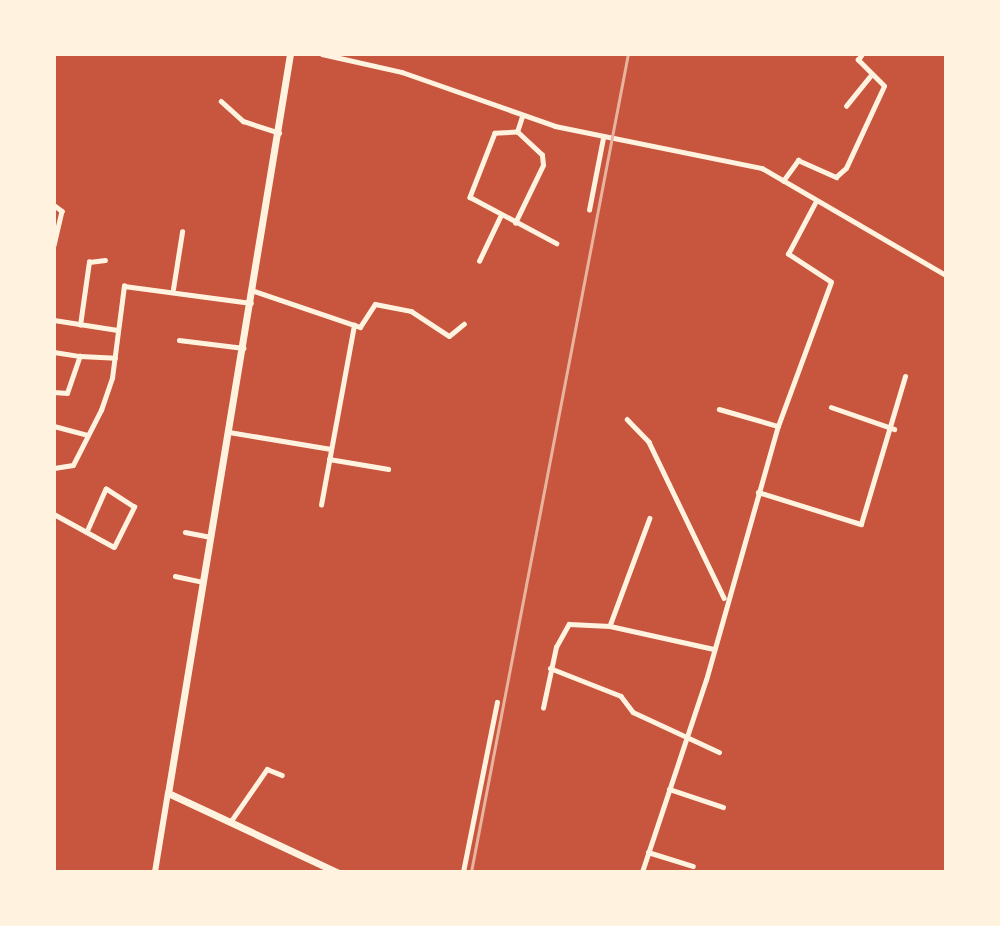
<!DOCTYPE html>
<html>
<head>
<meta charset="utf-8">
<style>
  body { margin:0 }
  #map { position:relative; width:1000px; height:926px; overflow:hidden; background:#c8553d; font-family:"Work Sans",sans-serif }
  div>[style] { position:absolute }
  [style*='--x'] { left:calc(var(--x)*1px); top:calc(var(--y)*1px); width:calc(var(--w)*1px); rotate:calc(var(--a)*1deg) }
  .minor>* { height:4.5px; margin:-2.25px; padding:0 2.25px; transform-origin:2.25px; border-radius:2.25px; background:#fff3e0 }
  .secondary>* { height:6px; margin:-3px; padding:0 3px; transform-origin:3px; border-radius:3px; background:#fff3e0 }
  .primary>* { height:7px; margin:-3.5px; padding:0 3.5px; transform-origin:3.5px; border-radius:3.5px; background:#fff3e0 }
  .rail>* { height:2.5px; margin:-1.25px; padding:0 1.25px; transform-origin:1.25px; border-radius:1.25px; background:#e9b49f }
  span { translate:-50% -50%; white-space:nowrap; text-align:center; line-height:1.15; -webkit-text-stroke:6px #fff3e0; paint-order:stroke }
  .frame { position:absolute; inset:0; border:56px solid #fff3e0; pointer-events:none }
</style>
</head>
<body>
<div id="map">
  <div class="minor">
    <div style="--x:322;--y:54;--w:82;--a:12.7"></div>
    <div style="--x:402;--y:72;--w:162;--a:19.4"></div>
    <div style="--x:555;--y:126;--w:211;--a:11.5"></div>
    <div style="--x:762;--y:168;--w:213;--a:30.2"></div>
    <div style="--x:221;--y:101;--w:30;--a:42"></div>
    <div style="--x:243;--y:121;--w:38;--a:18"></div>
    <div style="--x:846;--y:106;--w:40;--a:-51"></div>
    <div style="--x:517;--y:132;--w:22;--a:177"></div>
    <div style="--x:495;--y:133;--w:69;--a:111.3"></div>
    <div style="--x:470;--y:197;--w:98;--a:28.1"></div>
    <div style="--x:783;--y:181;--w:26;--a:-54"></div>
    <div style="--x:798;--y:160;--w:42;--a:24.1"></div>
    <div style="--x:836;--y:177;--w:13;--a:-42"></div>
    <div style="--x:846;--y:168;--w:90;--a:-65.1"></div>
    <div style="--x:884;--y:86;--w:37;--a:-135"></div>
    <div style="--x:858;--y:60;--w:7;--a:-56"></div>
    <div style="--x:54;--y:205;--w:10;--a:37"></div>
    <div style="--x:62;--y:211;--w:35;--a:103"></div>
    <div style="--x:589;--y:210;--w:73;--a:-79"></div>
    <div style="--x:515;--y:223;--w:64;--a:-64.2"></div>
    <div style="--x:543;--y:165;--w:10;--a:-96"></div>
    <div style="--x:542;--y:155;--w:34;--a:-137"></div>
    <div style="--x:517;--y:132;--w:16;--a:-72"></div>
    <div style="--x:479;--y:261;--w:49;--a:-64.5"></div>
    <div style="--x:173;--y:289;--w:58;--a:-81"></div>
    <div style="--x:254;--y:291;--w:112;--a:18.8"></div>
    <div style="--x:360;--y:327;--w:27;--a:-57"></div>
    <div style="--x:375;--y:304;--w:37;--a:11"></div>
    <div style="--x:411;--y:311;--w:45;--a:33.3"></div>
    <div style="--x:449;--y:336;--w:19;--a:-39"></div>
    <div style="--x:54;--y:320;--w:64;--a:9"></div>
    <div style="--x:80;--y:325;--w:64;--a:-81.9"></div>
    <div style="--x:89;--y:262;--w:16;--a:-7"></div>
    <div style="--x:179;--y:340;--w:65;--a:7"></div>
    <div style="--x:54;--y:352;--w:26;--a:9"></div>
    <div style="--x:54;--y:392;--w:13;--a:4"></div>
    <div style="--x:67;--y:393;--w:39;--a:-71"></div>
    <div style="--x:80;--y:356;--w:35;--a:3"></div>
    <div style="--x:831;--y:407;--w:67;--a:19.2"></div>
    <div style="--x:719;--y:409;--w:61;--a:16.1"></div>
    <div style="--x:627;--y:419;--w:32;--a:46"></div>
    <div style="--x:649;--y:442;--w:173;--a:64.3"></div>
    <div style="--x:54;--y:426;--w:35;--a:15"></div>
    <div style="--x:229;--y:432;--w:103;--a:9.5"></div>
    <div style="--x:329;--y:459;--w:60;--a:9.6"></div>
    <div style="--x:54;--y:468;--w:19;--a:-9"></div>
    <div style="--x:73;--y:465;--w:62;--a:-63"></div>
    <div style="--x:101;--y:410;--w:34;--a:-71"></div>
    <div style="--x:112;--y:378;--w:93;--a:-82.6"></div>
    <div style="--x:124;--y:286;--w:128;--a:7.6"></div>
    <div style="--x:758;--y:492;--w:108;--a:17.3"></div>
    <div style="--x:861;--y:524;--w:154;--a:-73.4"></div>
    <div style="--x:321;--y:505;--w:183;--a:-79.6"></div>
    <div style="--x:54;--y:514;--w:68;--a:28.8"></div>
    <div style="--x:114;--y:547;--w:45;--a:-63.4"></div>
    <div style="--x:134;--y:507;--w:33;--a:-147"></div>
    <div style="--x:106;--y:489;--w:47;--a:113.8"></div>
    <div style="--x:650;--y:518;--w:115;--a:110.3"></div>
    <div style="--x:610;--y:626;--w:107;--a:12.5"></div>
    <div style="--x:185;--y:532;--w:26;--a:11"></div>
    <div style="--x:175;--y:576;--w:29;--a:12"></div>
    <div style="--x:550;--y:668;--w:76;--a:21.5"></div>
    <div style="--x:621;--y:696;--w:20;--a:53"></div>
    <div style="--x:633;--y:712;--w:95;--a:24.9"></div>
    <div style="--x:543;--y:708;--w:62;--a:-78"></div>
    <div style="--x:556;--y:647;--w:26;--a:-61"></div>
    <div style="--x:569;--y:624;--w:41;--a:2.8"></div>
    <div style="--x:669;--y:789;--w:57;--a:18.4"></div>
    <div style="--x:231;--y:821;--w:63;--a:-55.3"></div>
    <div style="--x:267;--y:769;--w:16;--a:22"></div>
    <div style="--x:648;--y:852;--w:47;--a:17.3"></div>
    <div style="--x:463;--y:872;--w:173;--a:-78.7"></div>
    <div style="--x:642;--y:872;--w:202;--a:-71.6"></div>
    <div style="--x:706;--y:680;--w:264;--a:-74.2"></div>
    <div style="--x:778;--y:426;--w:153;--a:-69.8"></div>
    <div style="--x:831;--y:282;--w:51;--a:-146.9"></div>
    <div style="--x:788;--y:254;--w:58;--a:-62.1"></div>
  </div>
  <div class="secondary">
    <div style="--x:155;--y:872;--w:80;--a:-80.7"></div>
  </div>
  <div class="primary">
    <div style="--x:290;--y:54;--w:749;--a:99.37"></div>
    <div style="--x:168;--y:793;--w:187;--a:25.1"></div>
  </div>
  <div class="rail">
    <div style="--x:471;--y:872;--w:833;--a:-79.14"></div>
  </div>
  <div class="frame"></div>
</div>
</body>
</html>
